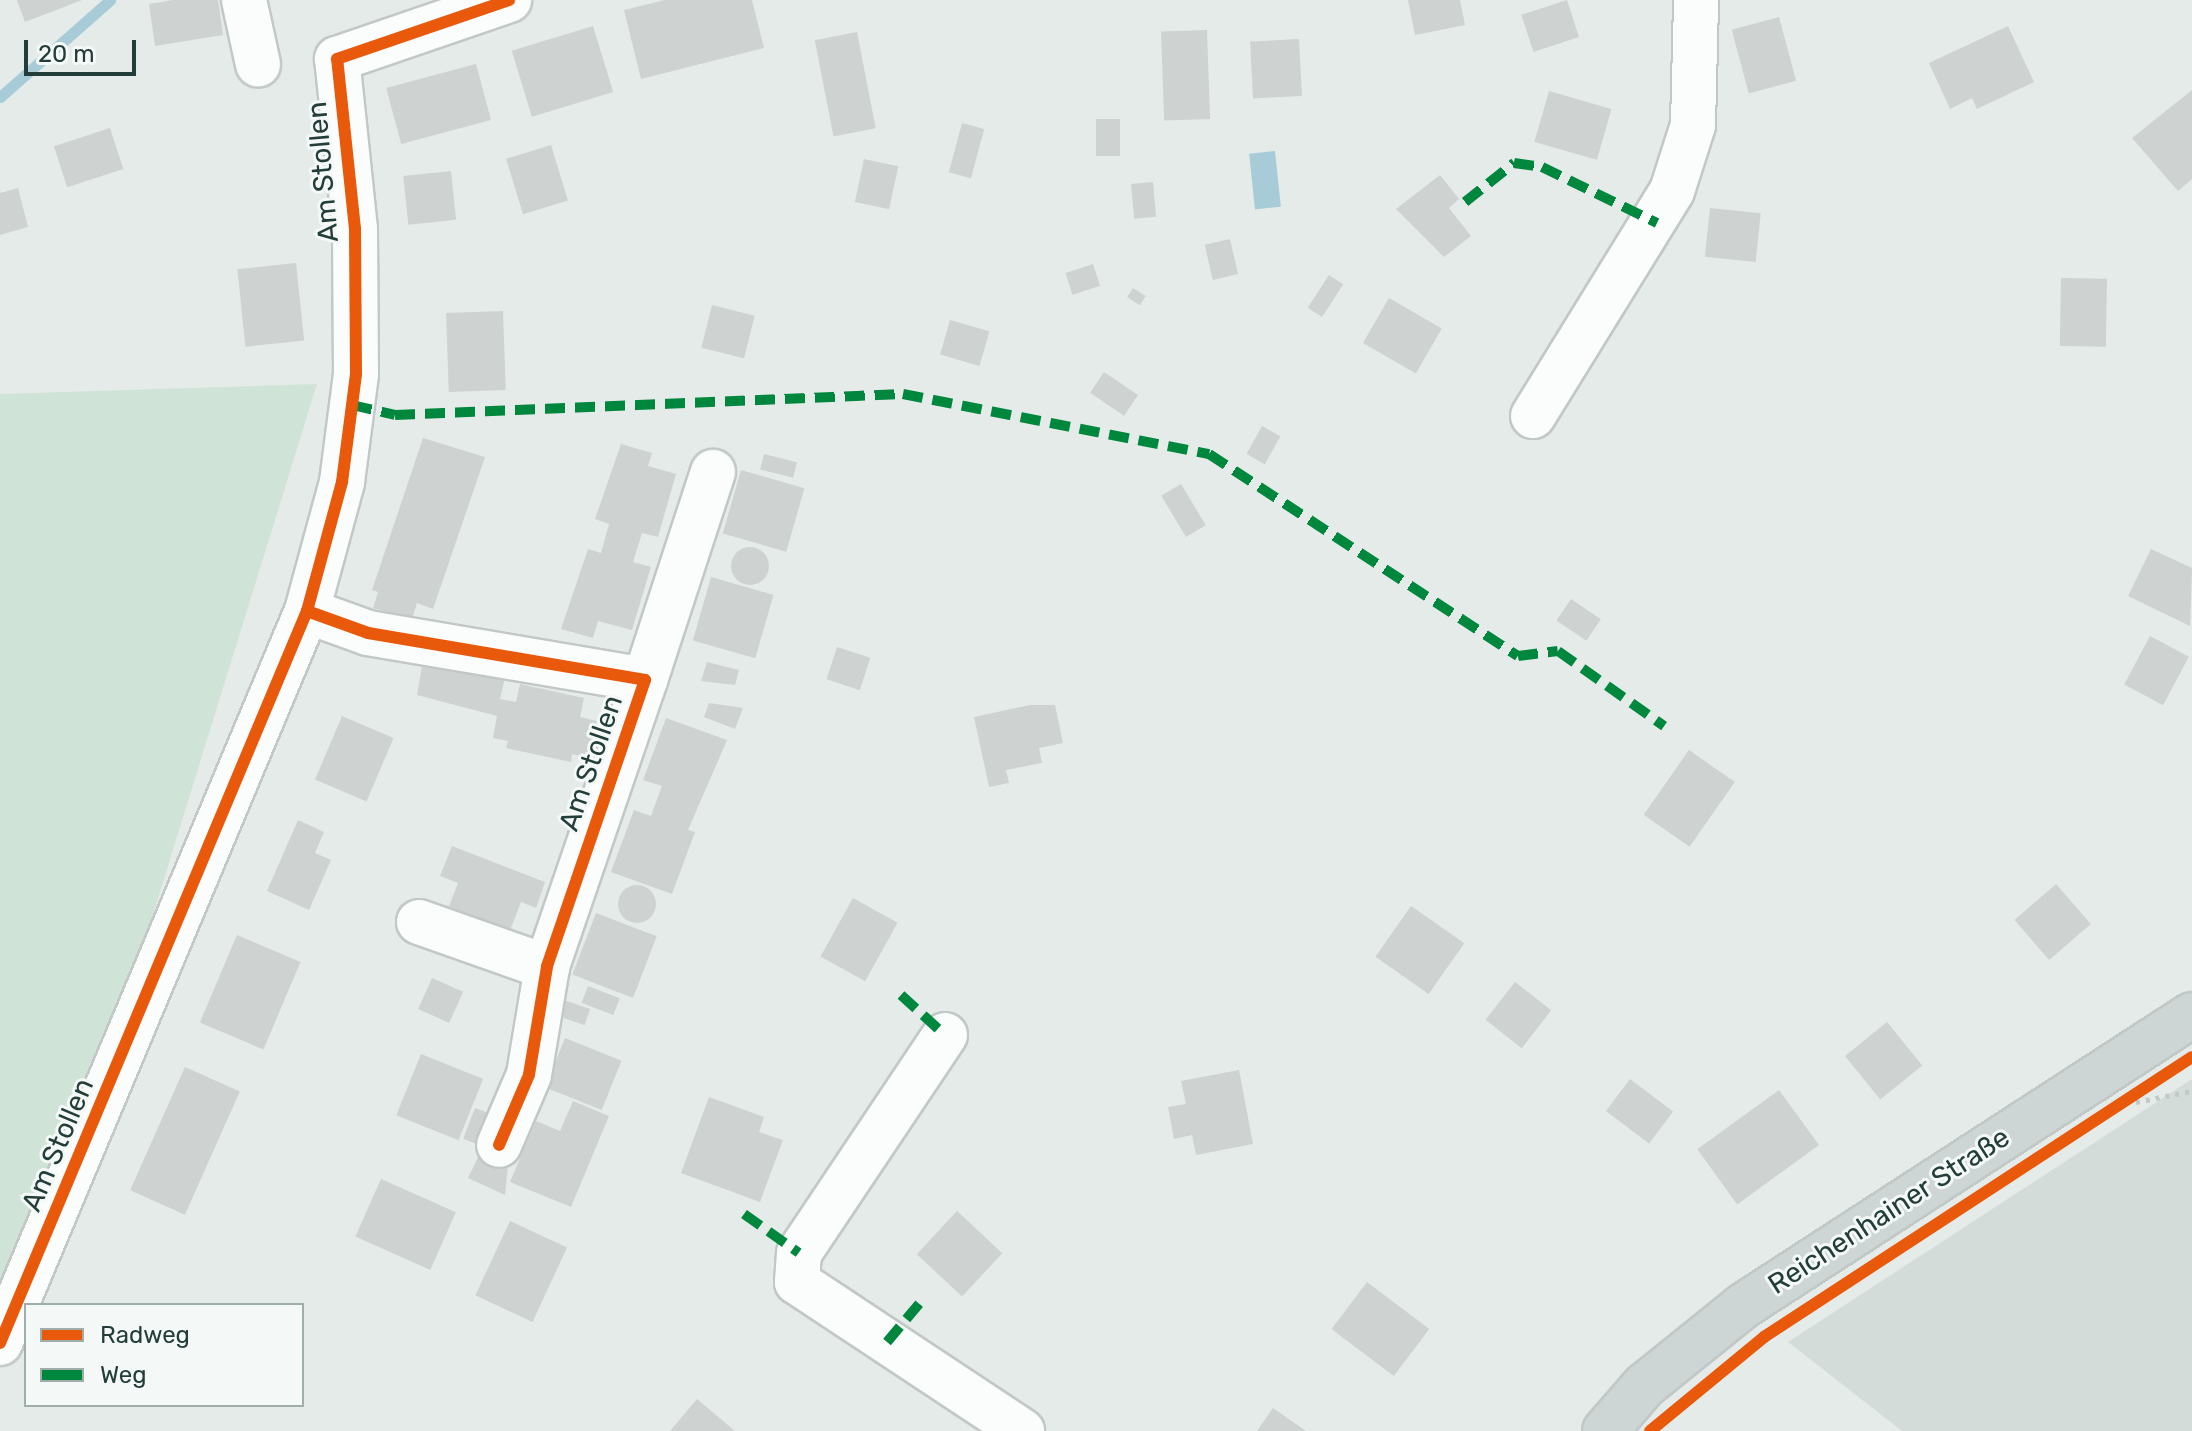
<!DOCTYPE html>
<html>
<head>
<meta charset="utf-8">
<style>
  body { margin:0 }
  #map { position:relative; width:2192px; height:1431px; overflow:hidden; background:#e5ebe9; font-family:Rubik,sans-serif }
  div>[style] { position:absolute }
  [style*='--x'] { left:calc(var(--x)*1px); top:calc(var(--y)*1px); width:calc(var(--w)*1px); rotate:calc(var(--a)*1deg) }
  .built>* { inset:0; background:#d4dcd9 }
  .green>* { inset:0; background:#cfe3d7 }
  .water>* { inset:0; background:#a7ccd8; transform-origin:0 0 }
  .stream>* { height:11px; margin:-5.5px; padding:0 5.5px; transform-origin:5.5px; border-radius:5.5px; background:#a7ccd8 }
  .building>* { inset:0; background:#ced3d2; transform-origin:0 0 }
  .round { border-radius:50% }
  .path>* { height:5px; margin-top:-2.5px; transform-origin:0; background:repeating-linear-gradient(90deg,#c2cac9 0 4px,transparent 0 10px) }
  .roads { filter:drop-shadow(2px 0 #c2c8c6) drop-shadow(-2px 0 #c2c8c6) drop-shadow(0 2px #c2c8c6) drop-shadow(0 -2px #c2c8c6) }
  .minor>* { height:44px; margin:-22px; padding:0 22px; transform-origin:22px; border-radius:22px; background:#fbfcfc }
  .major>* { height:44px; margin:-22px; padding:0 22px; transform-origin:22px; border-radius:22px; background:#ced6d5 }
  .quiet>* { height:10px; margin-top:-5px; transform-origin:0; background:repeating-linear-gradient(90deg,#00873e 0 20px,transparent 0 30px) }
  .cycleway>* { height:12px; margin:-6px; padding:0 6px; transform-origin:6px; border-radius:6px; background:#e8590c }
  span { translate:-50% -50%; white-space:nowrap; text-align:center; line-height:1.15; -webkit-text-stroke:6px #f4f9f7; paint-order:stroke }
  .street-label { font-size:28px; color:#233e3a }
  .legend { position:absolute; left:24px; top:1303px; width:280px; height:104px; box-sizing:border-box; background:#f4f9f7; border:2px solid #a0aeab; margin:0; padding:10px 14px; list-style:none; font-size:24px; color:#233e3a }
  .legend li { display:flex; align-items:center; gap:16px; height:40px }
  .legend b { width:40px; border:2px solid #a0aeab }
  .scale { position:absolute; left:24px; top:40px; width:112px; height:36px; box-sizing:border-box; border:4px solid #233e3a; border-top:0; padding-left:10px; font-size:24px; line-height:28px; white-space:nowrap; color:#233e3a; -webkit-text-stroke:6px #f4f9f7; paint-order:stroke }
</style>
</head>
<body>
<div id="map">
  <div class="built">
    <div style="clip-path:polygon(2192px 1079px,2192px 1431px,1902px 1431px,1788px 1342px)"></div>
  </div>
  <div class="green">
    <div style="clip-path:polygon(317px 384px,104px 1073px,0 1298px,0 394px)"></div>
  </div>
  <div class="water">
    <div style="left:1275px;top:151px;width:56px;height:26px;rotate:84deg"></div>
  </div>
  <div class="stream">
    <div style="--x:0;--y:97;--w:147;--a:-41.4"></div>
  </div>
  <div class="building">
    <div style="clip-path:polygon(17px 0,82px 0,25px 22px)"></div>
    <div style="clip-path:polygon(173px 0,218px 0,223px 35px,155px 46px,149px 4px)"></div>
    <div style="clip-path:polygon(665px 0,752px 0,764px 48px,641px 79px,624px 10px)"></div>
    <div style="clip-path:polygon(1408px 0,1460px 0,1465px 25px,1415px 35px)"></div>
    <div style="left:1567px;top:0;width:39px;height:48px;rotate:72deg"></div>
    <div style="left:1779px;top:17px;width:66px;height:49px;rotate:75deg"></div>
    <div style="left:593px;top:26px;width:69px;height:85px;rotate:73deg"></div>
    <div style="clip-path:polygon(2008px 26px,2034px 82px,1977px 109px,1972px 98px,1950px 109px,1929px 63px)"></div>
    <div style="left:1207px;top:30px;width:89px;height:46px;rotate:88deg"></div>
    <div style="left:857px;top:32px;width:98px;height:43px;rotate:79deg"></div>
    <div style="left:1299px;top:39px;width:57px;height:49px;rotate:87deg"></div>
    <div style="left:476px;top:64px;width:58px;height:93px;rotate:75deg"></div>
    <div style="clip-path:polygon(2192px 90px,2192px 179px,2178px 191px,2132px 138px)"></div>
    <div style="left:1549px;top:91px;width:65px;height:53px;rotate:16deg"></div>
    <div style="left:1096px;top:119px;width:24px;height:37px"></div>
    <div style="left:962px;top:123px;width:23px;height:51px;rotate:15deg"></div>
    <div style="left:110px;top:128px;width:43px;height:59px;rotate:72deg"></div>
    <div style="left:551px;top:145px;width:58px;height:47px;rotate:73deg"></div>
    <div style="left:864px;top:159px;width:35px;height:44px;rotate:12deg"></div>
    <div style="left:451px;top:171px;width:49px;height:48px;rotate:84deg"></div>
    <div style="clip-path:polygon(1440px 175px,1459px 199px,1449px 208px,1471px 236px,1444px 257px,1396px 209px)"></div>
    <div style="left:1153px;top:182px;width:35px;height:22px;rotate:85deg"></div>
    <div style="clip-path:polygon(18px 188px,28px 227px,0 235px,0 193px)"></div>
    <div style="left:1710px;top:208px;width:51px;height:49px;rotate:6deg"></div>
    <div style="left:1230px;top:239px;width:36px;height:26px;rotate:77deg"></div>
    <div style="left:296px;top:263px;width:78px;height:59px;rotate:84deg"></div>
    <div style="left:1093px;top:264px;width:23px;height:29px;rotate:72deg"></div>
    <div style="left:1329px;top:275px;width:17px;height:39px;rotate:33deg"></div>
    <div style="left:2061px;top:278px;width:46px;height:68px;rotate:1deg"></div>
    <div style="left:1133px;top:288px;width:15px;height:11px;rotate:32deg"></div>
    <div style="left:1389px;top:298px;width:61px;height:52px;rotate:30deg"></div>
    <div style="left:712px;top:305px;width:44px;height:44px;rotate:14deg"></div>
    <div style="left:503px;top:311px;width:79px;height:57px;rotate:88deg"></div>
    <div style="left:950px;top:320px;width:41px;height:36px;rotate:16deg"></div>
    <div style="left:1104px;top:372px;width:41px;height:25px;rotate:34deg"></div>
    <div style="left:1262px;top:426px;width:21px;height:32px;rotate:29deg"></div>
    <div style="clip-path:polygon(423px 438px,485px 457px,433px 609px,417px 603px,412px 619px,373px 608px,378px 592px,372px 590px)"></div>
    <div style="clip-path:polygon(621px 444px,652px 453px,648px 466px,676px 474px,658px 537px,642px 533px,633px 562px,651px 567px,632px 630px,598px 621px,593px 638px,561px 629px,588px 549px,601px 553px,609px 524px,595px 519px)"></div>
    <div style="left:764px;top:454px;width:34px;height:16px;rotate:14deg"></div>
    <div style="left:741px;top:470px;width:66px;height:66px;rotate:16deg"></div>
    <div style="left:1181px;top:484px;width:48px;height:23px;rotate:59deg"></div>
    <div class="round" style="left:731px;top:547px;width:38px;height:38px"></div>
    <div style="clip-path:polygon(2151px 549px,2192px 568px,2190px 626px,2128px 596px)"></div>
    <div style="left:711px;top:577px;width:65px;height:66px;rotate:16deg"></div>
    <div style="left:1571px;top:599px;width:36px;height:26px;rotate:34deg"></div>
    <div style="left:2150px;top:636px;width:44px;height:55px;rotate:28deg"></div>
    <div style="left:837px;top:647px;width:35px;height:34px;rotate:18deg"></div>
    <div style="clip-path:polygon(423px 660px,505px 678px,500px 699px,516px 702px,520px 684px,584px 698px,580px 717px,597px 721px,589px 758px,572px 754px,571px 762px,506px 748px,508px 741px,493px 738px,497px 716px,417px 695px)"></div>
    <div style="clip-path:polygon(707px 662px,739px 670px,735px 685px,701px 681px)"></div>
    <div style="clip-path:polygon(709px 703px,743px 708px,735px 729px,704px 717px)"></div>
    <div style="clip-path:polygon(1030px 705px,1055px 705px,1063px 743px,1039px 748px,1042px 763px,1006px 770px,1009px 783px,989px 787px,974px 717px)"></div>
    <div style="left:342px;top:716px;width:56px;height:69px;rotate:23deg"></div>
    <div style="clip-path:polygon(666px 718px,727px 740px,688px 830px,695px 832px,672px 894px,611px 872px,634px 810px,651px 816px,662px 786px,643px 780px)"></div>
    <div style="left:1689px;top:750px;width:56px;height:79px;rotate:35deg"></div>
    <div style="clip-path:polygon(298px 820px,324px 832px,315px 853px,331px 860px,309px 910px,267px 891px)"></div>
    <div style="clip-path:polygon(452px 846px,545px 882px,536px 908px,521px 902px,507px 938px,446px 914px,458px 883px,440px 876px)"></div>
    <div style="left:2056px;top:884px;width:53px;height:55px;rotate:49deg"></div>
    <div class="round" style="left:618px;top:885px;width:38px;height:38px"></div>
    <div style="left:853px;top:898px;width:51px;height:67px;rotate:29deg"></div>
    <div style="left:1411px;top:906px;width:65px;height:62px;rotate:35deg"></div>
    <div style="left:596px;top:913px;width:65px;height:66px;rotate:21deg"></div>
    <div style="left:237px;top:935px;width:69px;height:95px;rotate:23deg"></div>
    <div style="left:432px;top:978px;width:34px;height:34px;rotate:24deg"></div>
    <div style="left:1515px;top:982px;width:46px;height:48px;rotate:38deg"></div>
    <div style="left:588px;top:986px;width:34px;height:18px;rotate:21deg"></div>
    <div style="left:558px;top:998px;width:34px;height:17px;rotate:19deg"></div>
    <div style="left:1887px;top:1022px;width:56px;height:54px;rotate:51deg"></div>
    <div style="left:565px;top:1038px;width:61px;height:53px;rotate:22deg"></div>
    <div style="left:421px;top:1054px;width:67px;height:66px;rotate:22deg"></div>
    <div style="left:185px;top:1067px;width:60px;height:135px;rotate:24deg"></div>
    <div style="clip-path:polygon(1239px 1070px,1253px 1144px,1196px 1155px,1192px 1135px,1174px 1139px,1168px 1107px,1186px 1104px,1181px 1081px)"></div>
    <div style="left:1630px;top:1079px;width:54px;height:40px;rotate:37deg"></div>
    <div style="left:1779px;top:1090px;width:68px;height:101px;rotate:54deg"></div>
    <div style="clip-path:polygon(709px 1097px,764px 1117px,759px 1132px,783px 1140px,760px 1202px,681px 1173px)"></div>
    <div style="clip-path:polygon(573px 1101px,609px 1116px,571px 1207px,510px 1182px,536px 1121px,560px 1131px)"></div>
    <div style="left:475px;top:1108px;width:17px;height:33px;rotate:21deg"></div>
    <div style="clip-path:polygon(480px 1153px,508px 1166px,505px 1195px,468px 1178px)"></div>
    <div style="left:381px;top:1179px;width:82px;height:63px;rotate:24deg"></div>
    <div style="left:957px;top:1211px;width:62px;height:59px;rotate:43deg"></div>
    <div style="left:510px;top:1221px;width:63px;height:82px;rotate:25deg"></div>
    <div style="left:1367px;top:1282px;width:78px;height:59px;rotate:37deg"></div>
    <div style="clip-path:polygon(697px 1399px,735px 1431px,670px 1431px)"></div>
    <div style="clip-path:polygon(1273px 1408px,1306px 1431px,1257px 1431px)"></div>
  </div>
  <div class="path">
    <div style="--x:2136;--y:1102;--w:57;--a:-11.1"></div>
  </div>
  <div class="roads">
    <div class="minor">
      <div style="--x:244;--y:0;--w:66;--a:77.7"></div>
      <div style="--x:1533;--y:416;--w:264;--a:-58.3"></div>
      <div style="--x:1672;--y:191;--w:69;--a:-72.3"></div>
      <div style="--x:1693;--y:125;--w:125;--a:-88.6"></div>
      <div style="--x:307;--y:611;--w:65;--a:19.8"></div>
      <div style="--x:368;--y:633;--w:281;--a:9.6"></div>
      <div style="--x:645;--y:680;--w:303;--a:108.9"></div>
      <div style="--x:547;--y:967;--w:109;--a:99.5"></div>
      <div style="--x:529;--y:1075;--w:76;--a:113.2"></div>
      <div style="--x:645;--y:680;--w:219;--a:-71.9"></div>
      <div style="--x:419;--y:922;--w:136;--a:19.4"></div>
      <div style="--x:945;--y:1035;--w:262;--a:123.8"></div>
      <div style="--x:799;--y:1253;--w:29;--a:94"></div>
      <div style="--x:797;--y:1282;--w:270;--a:33.5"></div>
      <div style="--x:0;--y:1343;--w:794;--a:-67.25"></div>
      <div style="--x:307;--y:611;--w:134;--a:-74.8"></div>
      <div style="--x:342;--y:482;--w:109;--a:-82.6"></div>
      <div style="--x:356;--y:374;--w:145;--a:-90.4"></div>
      <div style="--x:355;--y:229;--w:171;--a:-96"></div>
      <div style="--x:337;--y:59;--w:182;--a:-18.9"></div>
    </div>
    <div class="major">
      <div style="--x:1605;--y:1431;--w:60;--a:-49.1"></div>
      <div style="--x:1644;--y:1386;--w:127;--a:-38.9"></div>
      <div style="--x:1743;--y:1306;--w:535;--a:-32.95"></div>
    </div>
  </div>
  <div class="quiet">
    <div style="--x:1465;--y:202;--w:63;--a:-38.5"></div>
    <div style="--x:1514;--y:163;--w:28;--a:8"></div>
    <div style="--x:1542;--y:167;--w:128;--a:26"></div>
    <div style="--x:352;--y:405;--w:44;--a:13.1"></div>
    <div style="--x:395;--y:415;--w:508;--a:-2.37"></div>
    <div style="--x:903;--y:394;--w:312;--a:11.1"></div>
    <div style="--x:1209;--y:454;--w:369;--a:33.2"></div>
    <div style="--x:1518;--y:656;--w:40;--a:-7.1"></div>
    <div style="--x:1558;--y:651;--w:130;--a:35.3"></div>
    <div style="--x:901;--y:995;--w:59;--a:42.3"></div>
    <div style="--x:744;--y:1214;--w:67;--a:35.3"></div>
    <div style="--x:887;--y:1342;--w:57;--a:-49.9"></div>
  </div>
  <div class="cycleway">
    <div style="--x:307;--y:611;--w:65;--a:19.8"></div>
    <div style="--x:368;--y:633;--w:281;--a:9.6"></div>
    <div style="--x:645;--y:680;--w:303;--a:108.9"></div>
    <div style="--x:547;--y:967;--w:109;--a:99.5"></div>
    <div style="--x:529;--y:1075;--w:76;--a:113.2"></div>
    <div style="--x:0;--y:1343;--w:794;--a:-67.25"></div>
    <div style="--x:307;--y:611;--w:134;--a:-74.8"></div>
    <div style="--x:342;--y:482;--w:109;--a:-82.6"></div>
    <div style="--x:356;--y:374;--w:145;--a:-90.4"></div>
    <div style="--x:355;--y:229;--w:171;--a:-96"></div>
    <div style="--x:337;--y:59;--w:182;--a:-18.9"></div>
    <div style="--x:1650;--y:1431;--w:148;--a:-39.5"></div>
    <div style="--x:1764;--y:1337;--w:511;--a:-33.19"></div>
  </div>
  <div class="street-label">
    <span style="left:323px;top:172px;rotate:-95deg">Am Stollen</span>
    <span style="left:591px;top:763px;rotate:-71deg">Am Stollen</span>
    <span style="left:58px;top:1145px;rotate:-67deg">Am Stollen</span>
    <span style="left:1889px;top:1211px;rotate:-33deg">Reichenhainer Straße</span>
  </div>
  <ul class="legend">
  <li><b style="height:10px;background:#e8590c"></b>Radweg</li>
  <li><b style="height:10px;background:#00873e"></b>Weg</li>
  </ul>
  <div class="scale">20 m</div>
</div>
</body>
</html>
